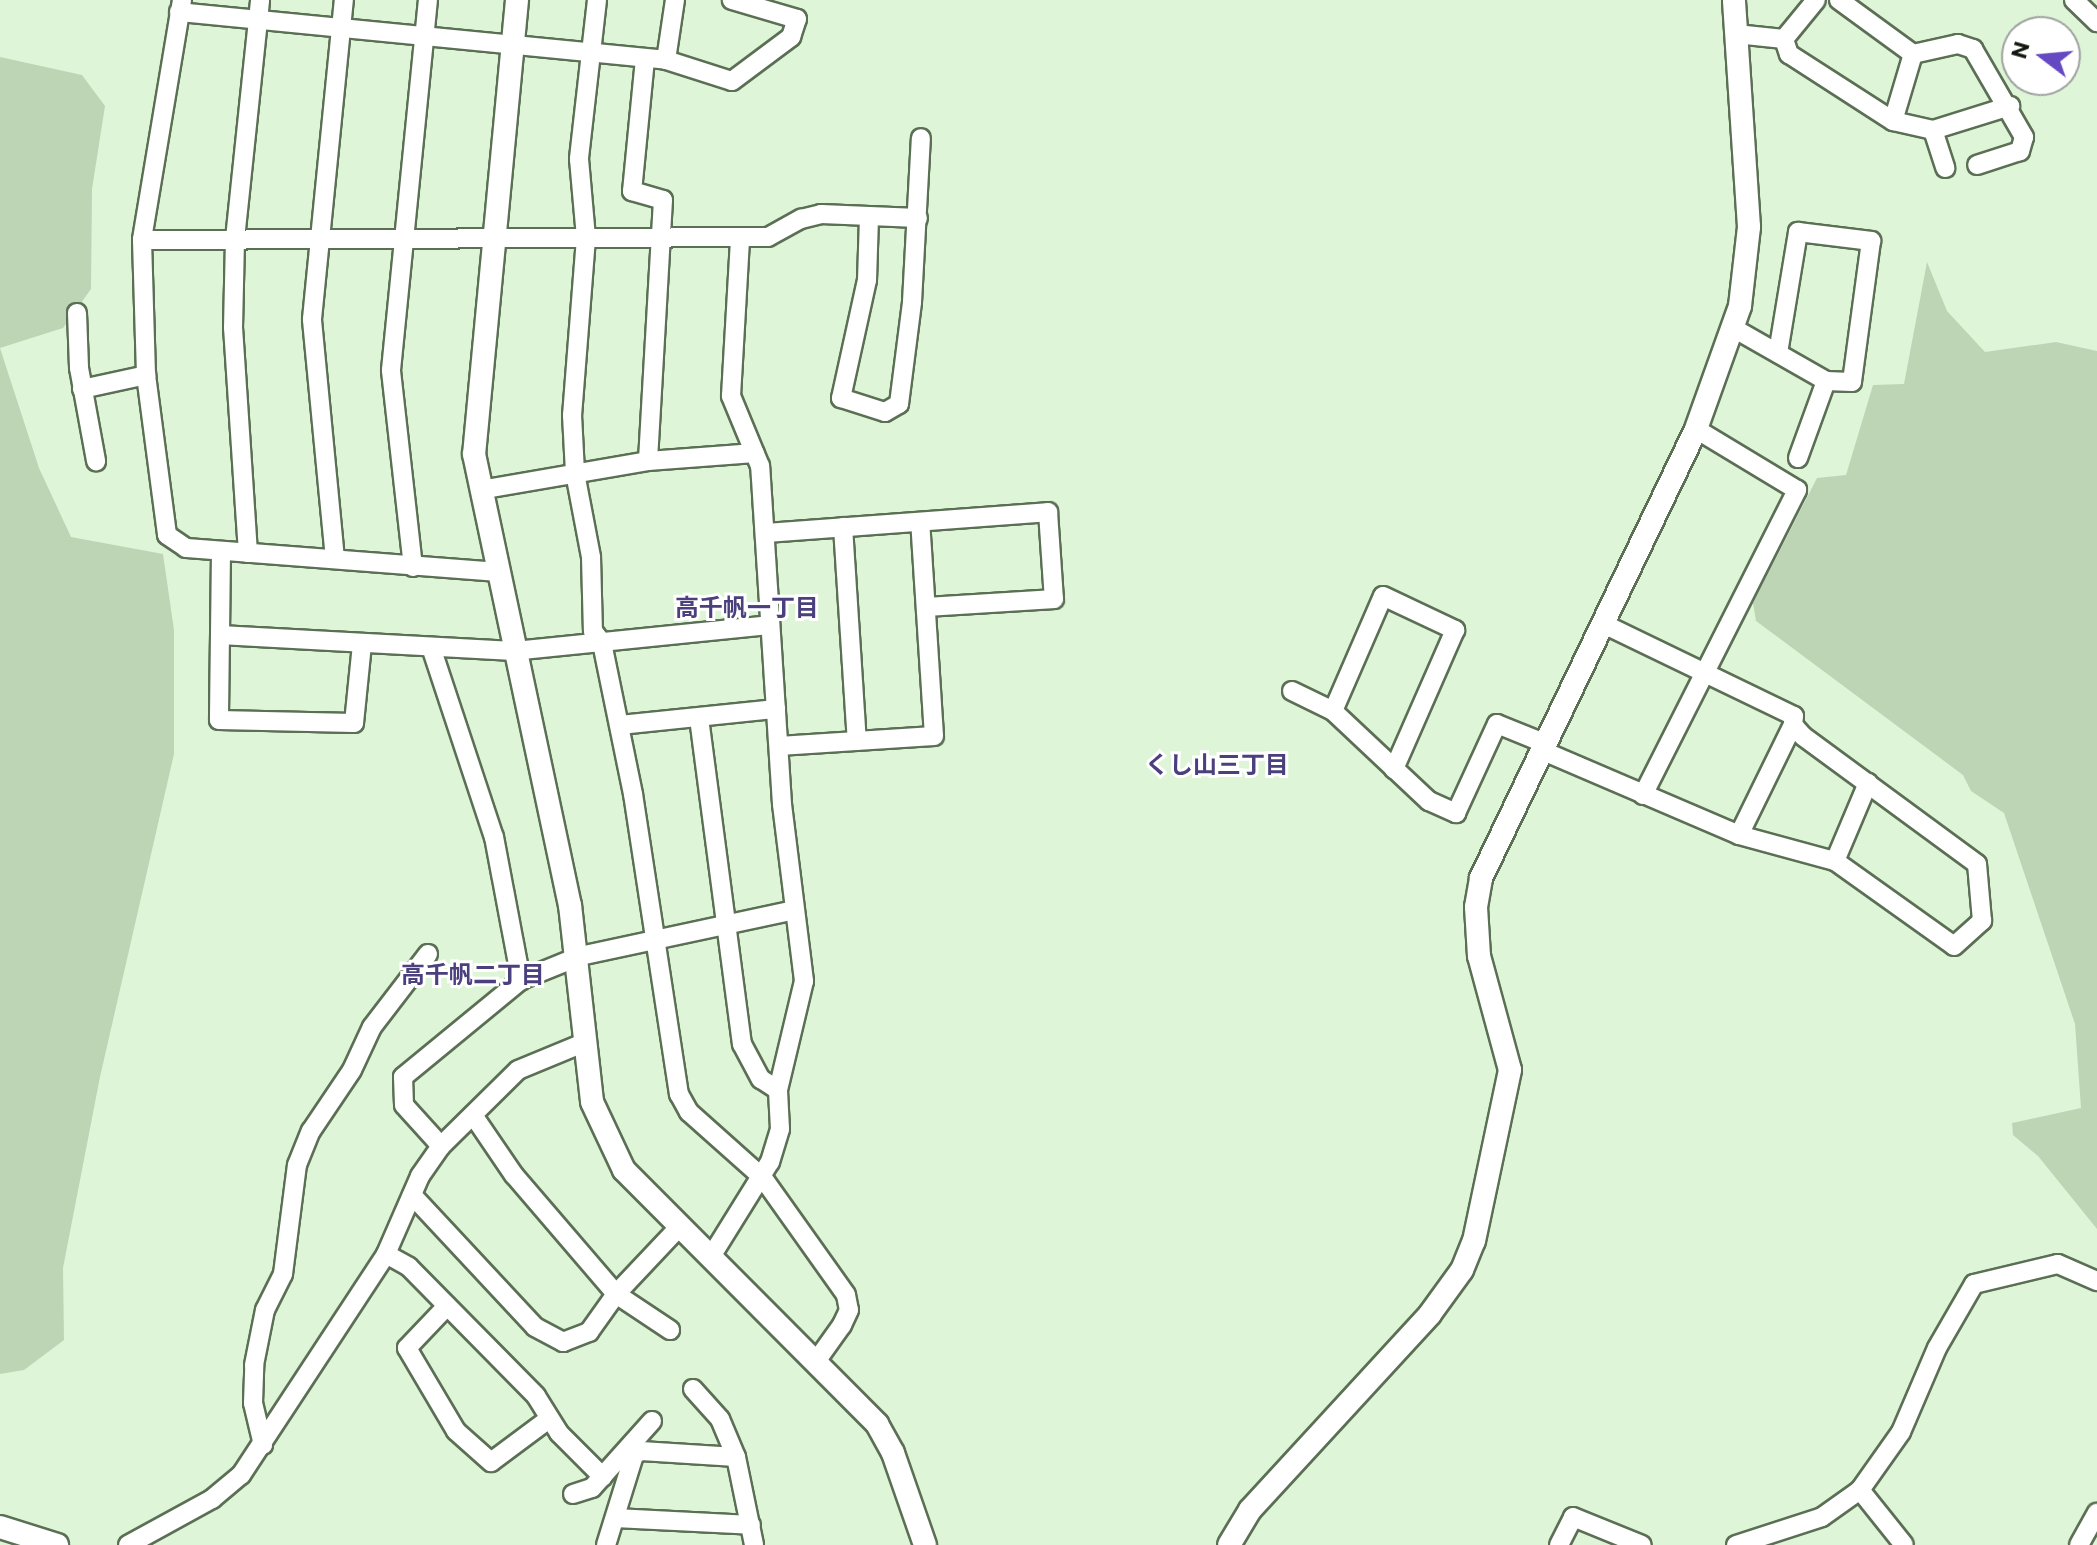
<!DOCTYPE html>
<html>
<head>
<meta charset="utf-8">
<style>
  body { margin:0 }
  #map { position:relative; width:2097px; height:1545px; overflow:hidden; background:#def6d7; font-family:Commissioner,"Noto Sans JP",sans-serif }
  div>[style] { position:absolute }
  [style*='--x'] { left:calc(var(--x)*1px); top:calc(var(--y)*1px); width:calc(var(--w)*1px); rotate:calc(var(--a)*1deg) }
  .green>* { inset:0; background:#bdd5b5 }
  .roads { filter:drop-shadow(2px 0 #5b6f55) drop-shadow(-2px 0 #5b6f55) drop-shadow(0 2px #5b6f55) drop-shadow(0 -2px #5b6f55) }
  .minor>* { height:18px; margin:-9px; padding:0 9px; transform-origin:9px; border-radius:9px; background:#fff }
  .tertiary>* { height:22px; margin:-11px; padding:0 11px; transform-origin:11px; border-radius:11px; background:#fff }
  span { translate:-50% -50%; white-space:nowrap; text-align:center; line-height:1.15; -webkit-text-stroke:6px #fff; paint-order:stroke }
  .neighbourhood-label { font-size:24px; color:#4a407d; font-weight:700 }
  .north { position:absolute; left:2001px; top:16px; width:80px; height:80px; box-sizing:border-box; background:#fff; border:2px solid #9fa39f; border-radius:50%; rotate:286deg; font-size:22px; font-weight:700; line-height:32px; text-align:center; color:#10180e }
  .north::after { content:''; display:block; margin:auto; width:28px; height:36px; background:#6449c2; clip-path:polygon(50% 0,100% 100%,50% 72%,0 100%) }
</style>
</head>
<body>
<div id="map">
  <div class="green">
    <div style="clip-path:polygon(0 57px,82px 75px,105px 106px,92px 189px,91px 289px,63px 328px,0 348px,39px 468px,71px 537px,163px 554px,174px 630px,174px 754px,100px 1077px,63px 1268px,64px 1340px,24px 1370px,0 1374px)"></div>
    <div style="clip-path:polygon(1927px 262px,1947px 311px,1985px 352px,2056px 342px,2097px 351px,2097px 1229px,2038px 1156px,2013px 1135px,2012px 1123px,2081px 1108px,2075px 1024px,2004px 813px,1971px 791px,1963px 775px,1756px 621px,1753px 603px,1817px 478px,1846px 475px,1873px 385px,1904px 384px)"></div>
  </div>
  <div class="roads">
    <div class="minor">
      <div style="--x:182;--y:0;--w:243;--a:99.5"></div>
      <div style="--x:142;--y:240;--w:135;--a:88.3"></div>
      <div style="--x:146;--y:375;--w:161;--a:82.5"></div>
      <div style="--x:167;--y:535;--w:23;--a:34"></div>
      <div style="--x:186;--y:548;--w:311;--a:4.4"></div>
      <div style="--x:597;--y:0;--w:160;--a:96.5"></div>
      <div style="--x:579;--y:159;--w:79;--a:84.9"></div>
      <div style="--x:586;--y:238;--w:178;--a:94.5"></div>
      <div style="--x:572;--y:415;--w:58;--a:87"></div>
      <div style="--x:575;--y:473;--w:86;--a:79.2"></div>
      <div style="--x:591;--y:557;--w:74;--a:88.5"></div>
      <div style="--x:593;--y:631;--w:15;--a:53"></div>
      <div style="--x:602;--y:643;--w:154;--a:78.4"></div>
      <div style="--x:633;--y:794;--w:304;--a:81.3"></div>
      <div style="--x:679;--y:1094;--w:21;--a:61"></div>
      <div style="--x:689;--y:1112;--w:99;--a:41.7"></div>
      <div style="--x:763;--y:1178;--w:143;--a:54.6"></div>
      <div style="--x:846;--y:1295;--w:15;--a:79"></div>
      <div style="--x:849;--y:1310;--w:17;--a:115"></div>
      <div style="--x:842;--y:1325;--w:43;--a:125.5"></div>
      <div style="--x:1839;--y:0;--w:92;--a:36.1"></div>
      <div style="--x:1913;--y:54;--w:46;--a:-12.5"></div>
      <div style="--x:1958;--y:44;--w:16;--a:18"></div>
      <div style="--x:1973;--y:49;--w:102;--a:59.9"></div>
      <div style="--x:2024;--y:137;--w:15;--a:106"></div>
      <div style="--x:2020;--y:151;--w:45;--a:162"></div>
      <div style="--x:2074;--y:0;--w:32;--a:44"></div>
      <div style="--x:179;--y:12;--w:489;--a:5.6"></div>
      <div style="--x:666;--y:60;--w:69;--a:17.7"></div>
      <div style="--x:732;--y:81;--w:74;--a:-36.7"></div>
      <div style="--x:791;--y:37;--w:19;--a:-72"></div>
      <div style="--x:797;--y:19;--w:68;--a:-163.7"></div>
      <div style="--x:1736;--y:34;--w:48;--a:5.9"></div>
      <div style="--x:1784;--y:39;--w:16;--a:72"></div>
      <div style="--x:1789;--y:54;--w:124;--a:32.8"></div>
      <div style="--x:1893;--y:121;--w:41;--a:12.7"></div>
      <div style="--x:1933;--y:130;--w:81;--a:-17.3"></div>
      <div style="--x:1784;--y:39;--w:50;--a:-50.6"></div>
      <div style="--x:645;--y:59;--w:133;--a:95.6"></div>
      <div style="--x:632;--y:191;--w:32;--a:16"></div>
      <div style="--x:663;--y:200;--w:261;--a:93.3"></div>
      <div style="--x:666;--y:60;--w:61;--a:-81.5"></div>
      <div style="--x:1893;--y:121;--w:70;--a:-73.4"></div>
      <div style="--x:1933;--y:130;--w:40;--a:72"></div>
      <div style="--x:869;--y:217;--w:63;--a:91.8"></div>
      <div style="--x:867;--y:280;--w:121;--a:102.4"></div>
      <div style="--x:841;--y:398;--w:46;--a:17.7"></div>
      <div style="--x:885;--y:412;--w:16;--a:-30"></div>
      <div style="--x:899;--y:404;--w:103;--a:-82.7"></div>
      <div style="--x:912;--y:302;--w:164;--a:-86.9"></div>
      <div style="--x:142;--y:240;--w:626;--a:-0.27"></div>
      <div style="--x:768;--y:237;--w:38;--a:-29"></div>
      <div style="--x:801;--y:219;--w:21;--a:-14"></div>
      <div style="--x:821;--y:214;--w:97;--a:2.4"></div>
      <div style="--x:77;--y:313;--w:55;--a:87.9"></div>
      <div style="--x:79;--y:368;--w:95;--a:79.6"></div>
      <div style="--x:1735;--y:329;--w:105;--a:29.7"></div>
      <div style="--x:1826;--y:381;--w:82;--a:110"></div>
      <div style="--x:1778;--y:353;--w:123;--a:-80.6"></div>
      <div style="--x:1798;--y:232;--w:74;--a:7"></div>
      <div style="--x:1871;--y:241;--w:142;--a:97.7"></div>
      <div style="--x:1852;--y:382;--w:26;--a:-178"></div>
      <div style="--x:82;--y:389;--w:66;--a:-12.3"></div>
      <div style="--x:480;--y:490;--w:170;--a:-9.8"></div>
      <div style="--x:648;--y:461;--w:107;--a:-4.3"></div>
      <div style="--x:843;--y:527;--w:214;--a:86.3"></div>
      <div style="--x:765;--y:533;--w:284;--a:-4.2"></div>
      <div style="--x:1048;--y:512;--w:87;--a:86.1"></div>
      <div style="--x:1054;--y:599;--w:127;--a:176.4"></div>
      <div style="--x:221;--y:552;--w:168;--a:90.7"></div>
      <div style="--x:219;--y:720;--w:135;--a:1.3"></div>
      <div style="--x:354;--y:723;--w:79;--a:-84.2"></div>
      <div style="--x:248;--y:553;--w:225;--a:-93.8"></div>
      <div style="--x:233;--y:328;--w:89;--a:-88.7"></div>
      <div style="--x:235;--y:239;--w:240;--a:-84"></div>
      <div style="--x:335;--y:559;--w:241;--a:-95.5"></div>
      <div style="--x:312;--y:319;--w:321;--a:-84.3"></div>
      <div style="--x:413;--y:567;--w:198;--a:-96.4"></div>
      <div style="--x:391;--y:370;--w:372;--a:-84.3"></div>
      <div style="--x:220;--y:635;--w:294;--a:3.1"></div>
      <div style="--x:514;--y:651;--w:257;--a:-5.8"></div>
      <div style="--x:431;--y:647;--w:200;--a:71.7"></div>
      <div style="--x:494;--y:837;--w:146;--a:79.3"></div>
      <div style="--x:1292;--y:691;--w:46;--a:26"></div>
      <div style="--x:1333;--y:711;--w:132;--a:43.2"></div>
      <div style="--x:1429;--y:801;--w:30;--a:24"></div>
      <div style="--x:1456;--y:813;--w:98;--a:-65.3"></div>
      <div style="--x:1497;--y:724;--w:51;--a:22"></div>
      <div style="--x:1333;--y:711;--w:125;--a:-66.5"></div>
      <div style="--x:1383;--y:596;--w:80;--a:25.3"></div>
      <div style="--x:1455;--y:630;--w:152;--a:113.7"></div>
      <div style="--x:699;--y:718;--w:329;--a:82.5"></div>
      <div style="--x:742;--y:1044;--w:40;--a:62"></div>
      <div style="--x:761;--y:1079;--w:20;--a:33"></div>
      <div style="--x:620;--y:725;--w:157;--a:-5.9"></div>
      <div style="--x:779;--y:746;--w:155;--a:-3.7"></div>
      <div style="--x:934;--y:736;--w:214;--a:-93.7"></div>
      <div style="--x:1541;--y:750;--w:215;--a:23.2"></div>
      <div style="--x:1739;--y:835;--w:99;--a:15.2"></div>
      <div style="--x:1835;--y:861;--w:146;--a:35.5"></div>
      <div style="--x:1954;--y:946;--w:38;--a:-42"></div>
      <div style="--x:1982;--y:921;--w:57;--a:-95"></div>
      <div style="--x:1977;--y:864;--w:216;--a:-143.7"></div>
      <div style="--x:1803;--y:736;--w:15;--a:-132"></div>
      <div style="--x:1793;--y:725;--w:9;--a:-84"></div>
      <div style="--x:1794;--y:716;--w:213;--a:-154.2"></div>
      <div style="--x:1643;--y:795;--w:342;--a:-63.2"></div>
      <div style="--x:1797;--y:490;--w:118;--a:-148.9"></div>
      <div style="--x:1739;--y:835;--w:123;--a:-63.9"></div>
      <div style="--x:1835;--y:861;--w:85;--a:-67.1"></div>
      <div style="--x:473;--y:1115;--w:73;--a:55.7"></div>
      <div style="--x:514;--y:1175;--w:157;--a:49.4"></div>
      <div style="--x:616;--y:1294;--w:65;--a:33.7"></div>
      <div style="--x:441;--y:1146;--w:55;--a:-132.1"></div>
      <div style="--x:404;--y:1105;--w:28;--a:-92"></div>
      <div style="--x:403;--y:1077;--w:153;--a:-39.4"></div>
      <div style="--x:521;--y:980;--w:64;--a:-22.1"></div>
      <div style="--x:580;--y:956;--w:219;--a:-12.1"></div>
      <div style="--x:412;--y:1195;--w:180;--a:47"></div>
      <div style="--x:535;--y:1327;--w:32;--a:28"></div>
      <div style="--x:563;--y:1342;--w:28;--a:-21"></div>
      <div style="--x:589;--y:1332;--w:47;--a:-54.6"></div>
      <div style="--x:616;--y:1294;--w:93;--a:-46.7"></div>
      <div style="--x:386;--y:1254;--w:26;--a:29"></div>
      <div style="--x:409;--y:1267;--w:181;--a:45.4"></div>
      <div style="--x:536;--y:1396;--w:44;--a:58.1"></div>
      <div style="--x:559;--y:1433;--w:62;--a:45"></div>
      <div style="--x:712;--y:1255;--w:110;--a:-58.1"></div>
      <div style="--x:770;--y:1162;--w:34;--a:-73"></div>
      <div style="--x:780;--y:1129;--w:39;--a:-93"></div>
      <div style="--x:778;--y:1090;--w:112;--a:-76.6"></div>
      <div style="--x:804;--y:981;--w:178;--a:-97.1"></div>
      <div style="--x:782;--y:804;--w:339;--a:-93.7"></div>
      <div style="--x:760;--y:466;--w:76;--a:-112.5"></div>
      <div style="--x:731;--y:396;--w:158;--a:-86.7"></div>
      <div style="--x:447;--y:1306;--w:58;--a:133.6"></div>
      <div style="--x:407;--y:1348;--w:96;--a:59.4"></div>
      <div style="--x:456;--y:1431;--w:47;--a:41.5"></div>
      <div style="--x:491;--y:1462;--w:72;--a:-36.6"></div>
      <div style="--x:693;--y:1389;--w:40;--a:48"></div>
      <div style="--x:720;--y:1419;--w:41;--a:67.2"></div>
      <div style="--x:736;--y:1457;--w:90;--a:78.4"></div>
      <div style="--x:263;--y:1445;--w:43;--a:-103.4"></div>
      <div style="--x:253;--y:1403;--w:38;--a:-88"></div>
      <div style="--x:254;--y:1365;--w:56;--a:-78.7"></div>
      <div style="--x:265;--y:1310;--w:40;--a:-63.4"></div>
      <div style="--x:283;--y:1274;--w:110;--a:-82.7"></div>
      <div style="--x:297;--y:1165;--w:37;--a:-68"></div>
      <div style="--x:311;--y:1131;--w:73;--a:-56.1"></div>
      <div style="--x:352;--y:1070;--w:47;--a:-65.1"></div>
      <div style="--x:372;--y:1027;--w:92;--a:-52.5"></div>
      <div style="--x:1860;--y:1490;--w:70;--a:51.3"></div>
      <div style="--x:573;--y:1494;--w:20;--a:-18"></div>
      <div style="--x:592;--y:1488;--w:90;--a:-48.2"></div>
      <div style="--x:615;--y:1518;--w:136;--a:2.9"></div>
      <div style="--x:128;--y:1545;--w:96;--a:-28.7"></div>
      <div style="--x:212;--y:1499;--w:38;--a:-40"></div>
      <div style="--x:241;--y:1475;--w:264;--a:-56.7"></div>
      <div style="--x:386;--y:1254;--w:85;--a:-66.4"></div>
      <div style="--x:420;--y:1176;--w:37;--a:-55"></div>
      <div style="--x:441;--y:1146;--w:108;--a:-44.6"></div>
      <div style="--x:518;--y:1070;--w:74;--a:-22.4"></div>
      <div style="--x:606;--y:1545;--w:94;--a:-72.7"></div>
      <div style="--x:634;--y:1455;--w:8;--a:-30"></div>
      <div style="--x:641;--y:1451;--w:95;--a:3.6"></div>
      <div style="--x:1559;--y:1545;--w:31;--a:-63"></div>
      <div style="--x:1573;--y:1517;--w:74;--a:22.1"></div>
      <div style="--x:1736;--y:1545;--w:90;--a:-18"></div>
      <div style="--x:1822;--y:1517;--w:47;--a:-35.4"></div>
      <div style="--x:1860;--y:1490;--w:71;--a:-54.7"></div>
      <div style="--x:1901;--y:1432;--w:91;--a:-66.8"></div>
      <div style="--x:1937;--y:1348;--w:74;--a:-60"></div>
      <div style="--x:1974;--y:1284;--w:86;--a:-13.4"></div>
      <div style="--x:2058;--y:1264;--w:43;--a:23.6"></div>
      <div style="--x:2079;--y:1545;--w:37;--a:-61"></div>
    </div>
    <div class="tertiary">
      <div style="--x:517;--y:0;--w:456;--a:95.4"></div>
      <div style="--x:474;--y:454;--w:461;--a:78"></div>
      <div style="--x:570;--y:905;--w:198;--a:83.6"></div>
      <div style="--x:592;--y:1102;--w:75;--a:64.8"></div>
      <div style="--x:624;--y:1170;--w:359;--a:45.1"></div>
      <div style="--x:877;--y:1424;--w:33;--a:61"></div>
      <div style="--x:893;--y:1453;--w:97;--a:70.8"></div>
      <div style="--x:0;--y:1527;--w:60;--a:17.5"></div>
      <div style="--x:1229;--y:1545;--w:41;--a:-59"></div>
      <div style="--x:1250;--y:1510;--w:266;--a:-47.4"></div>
      <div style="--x:1430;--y:1314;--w:54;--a:-54"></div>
      <div style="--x:1462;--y:1270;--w:31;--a:-68"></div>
      <div style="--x:1474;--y:1241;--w:175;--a:-78.1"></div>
      <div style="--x:1510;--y:1070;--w:118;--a:-105.2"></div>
      <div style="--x:1479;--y:956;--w:49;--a:-93.5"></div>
      <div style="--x:1476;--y:907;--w:29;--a:-80"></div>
      <div style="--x:1481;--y:878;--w:498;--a:-64.4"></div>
      <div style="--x:1696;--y:429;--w:131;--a:-70.3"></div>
      <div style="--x:1740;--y:306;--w:80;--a:-83.5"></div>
      <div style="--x:1749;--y:227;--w:227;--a:-93.8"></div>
    </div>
  </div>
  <div class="neighbourhood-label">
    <span style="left:747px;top:607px">高千帆一丁目</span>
    <span style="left:1217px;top:764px">くし山三丁目</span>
    <span style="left:473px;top:974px">高千帆二丁目</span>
  </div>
  <div class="north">N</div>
</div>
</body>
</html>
